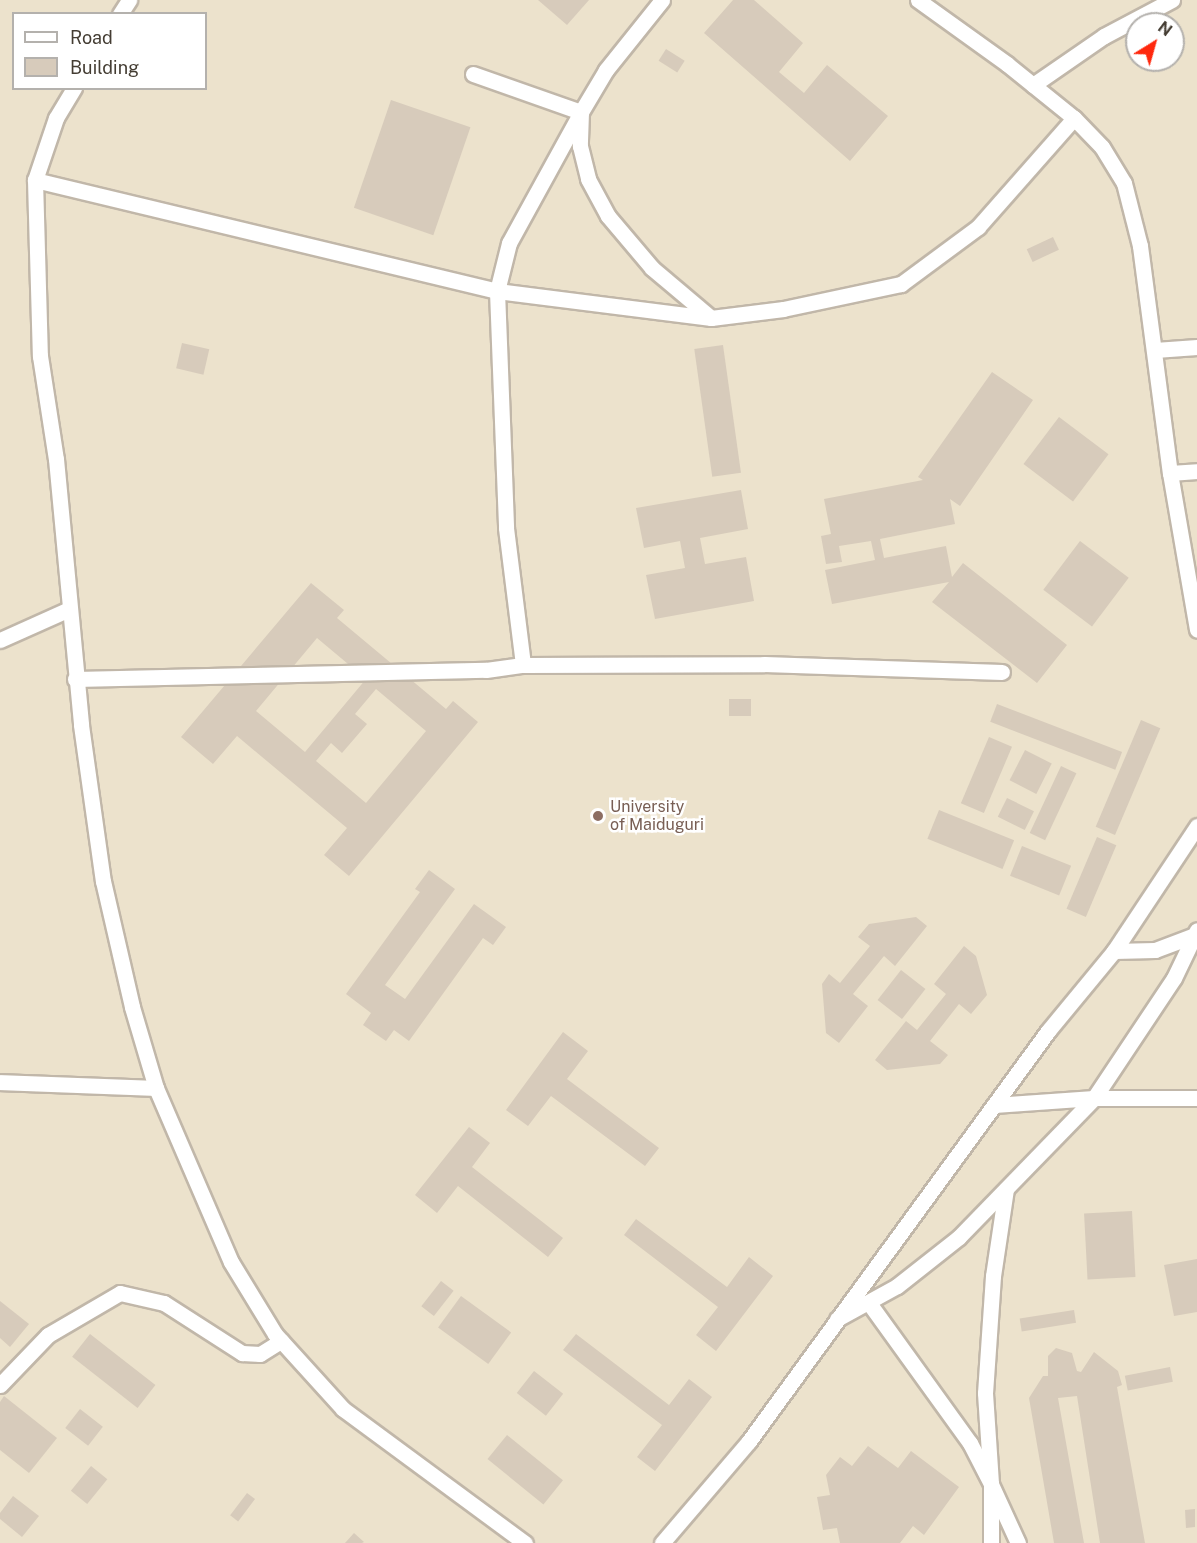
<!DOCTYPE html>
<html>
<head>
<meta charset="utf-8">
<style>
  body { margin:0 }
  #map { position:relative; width:1197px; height:1543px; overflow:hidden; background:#f2ede3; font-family:"Public Sans",sans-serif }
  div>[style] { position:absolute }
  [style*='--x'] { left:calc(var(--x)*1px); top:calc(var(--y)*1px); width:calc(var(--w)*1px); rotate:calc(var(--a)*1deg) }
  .education>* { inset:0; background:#ece2cc }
  .building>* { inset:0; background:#d7cbbb; transform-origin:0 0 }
  .roads { filter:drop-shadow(2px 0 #c1b7a9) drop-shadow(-2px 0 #c1b7a9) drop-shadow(0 2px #c1b7a9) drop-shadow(0 -2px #c1b7a9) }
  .street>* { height:15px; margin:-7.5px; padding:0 7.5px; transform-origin:7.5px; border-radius:7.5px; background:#fff }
  .dots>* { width:16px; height:16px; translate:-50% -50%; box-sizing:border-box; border:3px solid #fff; border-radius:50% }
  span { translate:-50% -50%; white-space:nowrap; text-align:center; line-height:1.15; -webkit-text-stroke:5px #fff; paint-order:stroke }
  .education-label { font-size:16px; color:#785e54 }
  .left { translate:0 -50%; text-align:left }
  .legend { position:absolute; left:12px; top:12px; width:195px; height:78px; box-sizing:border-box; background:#fff; border:2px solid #b4b1ad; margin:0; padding:8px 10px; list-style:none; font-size:18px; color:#443d33 }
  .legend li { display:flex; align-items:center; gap:12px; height:30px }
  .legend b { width:30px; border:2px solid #b4b1ad }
  .north { position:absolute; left:1125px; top:12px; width:60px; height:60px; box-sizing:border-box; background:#fff; border:2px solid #b4b1ad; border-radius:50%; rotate:37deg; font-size:16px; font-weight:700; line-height:24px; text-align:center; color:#443d33 }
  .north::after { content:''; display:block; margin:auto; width:21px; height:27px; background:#ff280d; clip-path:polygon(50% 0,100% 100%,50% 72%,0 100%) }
</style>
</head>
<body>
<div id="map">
  <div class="education">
    <div style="clip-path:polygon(evenodd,0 0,1197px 0,1197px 1543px,0 1543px,0 0,14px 14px,206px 14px,206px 88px,14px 88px,14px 14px,0 0,1137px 24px,1173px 24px,1173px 60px,1137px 60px,1137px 24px)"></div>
  </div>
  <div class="building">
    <div style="clip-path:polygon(538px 0,589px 0,567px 25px)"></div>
    <div style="clip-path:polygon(733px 0,754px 0,803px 43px,779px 72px,804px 93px,827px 65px,888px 116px,850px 161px,704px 33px)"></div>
    <div style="left:666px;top:49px;width:22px;height:14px;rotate:32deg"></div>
    <div style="left:391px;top:100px;width:84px;height:114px;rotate:19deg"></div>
    <div style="left:1053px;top:237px;width:14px;height:29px;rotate:65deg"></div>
    <div style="left:182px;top:343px;width:28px;height:26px;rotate:13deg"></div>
    <div style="left:723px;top:345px;width:129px;height:29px;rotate:82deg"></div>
    <div style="clip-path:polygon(992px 372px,1033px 400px,960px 506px,950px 499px,955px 524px,880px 539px,884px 558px,946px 546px,952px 577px,963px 563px,1067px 645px,1037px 683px,932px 602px,949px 582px,832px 604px,825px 570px,875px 560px,871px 541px,839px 546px,842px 562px,826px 564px,821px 536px,831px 534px,824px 499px,923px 480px,918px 477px)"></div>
    <div style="left:1059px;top:417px;width:62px;height:59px;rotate:37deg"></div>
    <div style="clip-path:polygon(741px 490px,748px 529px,700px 538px,705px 564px,746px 557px,754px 601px,655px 619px,646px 575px,685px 568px,680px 541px,644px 548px,636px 508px)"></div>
    <div style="left:1080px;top:541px;width:61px;height:61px;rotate:37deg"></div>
    <div style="clip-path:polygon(evenodd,311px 583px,344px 610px,337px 618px,446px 709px,453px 701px,478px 722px,349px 876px,324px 855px,347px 828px,237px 736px,213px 764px,181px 737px,311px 583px,317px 638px,366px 679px,305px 752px,256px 711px,317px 638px,311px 583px,376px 689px,426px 731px,366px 803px,316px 761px,331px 743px,342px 753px,367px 724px,355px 714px,376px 689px)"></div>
    <div style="left:729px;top:699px;width:22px;height:17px"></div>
    <div style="left:997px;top:704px;width:134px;height:19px;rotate:21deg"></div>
    <div style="left:1141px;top:720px;width:21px;height:116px;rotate:23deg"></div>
    <div style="left:989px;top:737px;width:25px;height:72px;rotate:23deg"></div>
    <div style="left:1025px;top:750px;width:30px;height:34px;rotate:27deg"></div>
    <div style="left:1061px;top:766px;width:17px;height:74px;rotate:25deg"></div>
    <div style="left:1007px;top:798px;width:30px;height:21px;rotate:26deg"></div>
    <div style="left:939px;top:810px;width:81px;height:31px;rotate:22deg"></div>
    <div style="left:1097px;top:837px;width:21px;height:78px;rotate:23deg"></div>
    <div style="left:1022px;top:846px;width:53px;height:32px;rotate:22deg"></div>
    <div style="clip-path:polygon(429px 870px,455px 889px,385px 985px,405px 999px,474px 904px,506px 927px,493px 945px,483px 938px,409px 1041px,394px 1030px,386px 1041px,363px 1025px,371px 1013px,346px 994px,420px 892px,415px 889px)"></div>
    <div style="clip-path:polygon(916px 917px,927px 926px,895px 966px,884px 956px,853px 994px,868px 1006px,839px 1043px,826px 1033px,822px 984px,829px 974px,840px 983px,870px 946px,858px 937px,869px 924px)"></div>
    <div style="clip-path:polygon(964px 946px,976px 956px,987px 995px,971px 1014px,959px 1004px,930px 1041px,948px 1055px,940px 1064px,887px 1070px,875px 1060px,906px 1021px,917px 1030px,946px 994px,934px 984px)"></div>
    <div style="left:901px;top:970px;width:31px;height:38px;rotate:38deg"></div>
    <div style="clip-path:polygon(563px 1032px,588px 1051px,567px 1079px,659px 1148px,645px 1166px,551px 1096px,528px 1126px,506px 1110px)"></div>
    <div style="clip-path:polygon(469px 1127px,490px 1143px,472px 1167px,563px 1238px,548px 1257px,458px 1186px,437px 1213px,415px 1195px)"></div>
    <div style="left:1132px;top:1211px;width:66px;height:48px;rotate:87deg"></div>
    <div style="clip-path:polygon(636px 1219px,727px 1287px,749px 1257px,773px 1276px,716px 1351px,696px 1335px,718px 1307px,624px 1235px)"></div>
    <div style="clip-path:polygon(1197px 1259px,1197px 1312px,1174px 1316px,1164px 1265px)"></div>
    <div style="left:441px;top:1281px;width:16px;height:32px;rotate:38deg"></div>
    <div style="left:461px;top:1296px;width:62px;height:39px;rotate:36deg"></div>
    <div style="clip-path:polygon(0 1301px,29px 1324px,10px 1347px,0 1338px)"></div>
    <div style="left:1074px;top:1310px;width:13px;height:55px;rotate:81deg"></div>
    <div style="left:90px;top:1334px;width:83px;height:29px;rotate:38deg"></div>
    <div style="clip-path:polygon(576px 1334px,669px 1405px,689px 1379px,712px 1397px,655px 1471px,637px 1457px,662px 1425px,563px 1350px)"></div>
    <div style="clip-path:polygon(1056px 1348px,1072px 1353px,1077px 1371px,1081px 1372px,1094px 1352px,1118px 1371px,1122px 1385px,1117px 1387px,1145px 1543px,1100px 1543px,1077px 1396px,1058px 1398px,1084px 1543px,1054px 1543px,1029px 1398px,1043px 1376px,1048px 1376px,1048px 1356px)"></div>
    <div style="left:1170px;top:1367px;width:15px;height:46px;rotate:79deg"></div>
    <div style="left:534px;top:1371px;width:37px;height:28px;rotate:38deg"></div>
    <div style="clip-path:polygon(4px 1396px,57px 1438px,29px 1473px,0 1450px,0 1402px)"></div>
    <div style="left:80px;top:1409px;width:29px;height:24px;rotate:38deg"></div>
    <div style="left:507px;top:1435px;width:72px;height:31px;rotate:39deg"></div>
    <div style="clip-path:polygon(868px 1446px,898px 1468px,911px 1451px,959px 1487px,924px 1535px,913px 1526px,900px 1543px,840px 1543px,837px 1528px,823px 1530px,817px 1497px,830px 1495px,826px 1475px,840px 1457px,852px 1466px)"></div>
    <div style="left:91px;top:1466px;width:21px;height:32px;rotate:39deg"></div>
    <div style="left:247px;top:1493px;width:10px;height:28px;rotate:37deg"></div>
    <div style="clip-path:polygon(13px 1496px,39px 1516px,22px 1537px,0 1519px,0 1513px)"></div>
    <div style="clip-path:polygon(1195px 1509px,1195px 1527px,1186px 1528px,1185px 1510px)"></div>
    <div style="clip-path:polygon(354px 1533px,364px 1542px,362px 1543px,345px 1543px)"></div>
  </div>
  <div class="roads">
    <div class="street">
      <div style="--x:662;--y:0;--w:90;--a:128.7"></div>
      <div style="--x:606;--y:70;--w:49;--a:120.8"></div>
      <div style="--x:581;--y:112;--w:34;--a:92"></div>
      <div style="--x:580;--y:146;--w:34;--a:76"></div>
      <div style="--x:588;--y:179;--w:42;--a:61.6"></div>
      <div style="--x:608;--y:216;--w:68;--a:49.8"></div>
      <div style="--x:652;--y:268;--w:76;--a:40.2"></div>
      <div style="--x:918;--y:0;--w:110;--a:35.7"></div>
      <div style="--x:1007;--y:64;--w:86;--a:38.9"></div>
      <div style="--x:1074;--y:118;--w:40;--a:46"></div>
      <div style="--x:1102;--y:147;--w:42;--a:58.6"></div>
      <div style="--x:1124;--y:183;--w:65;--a:75.7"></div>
      <div style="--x:1140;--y:246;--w:229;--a:82.5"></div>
      <div style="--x:1170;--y:473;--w:159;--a:80.2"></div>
      <div style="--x:120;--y:14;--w:17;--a:-57"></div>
      <div style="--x:473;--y:74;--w:114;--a:19.4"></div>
      <div style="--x:581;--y:112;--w:149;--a:118.8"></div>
      <div style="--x:509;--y:243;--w:49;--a:104"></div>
      <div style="--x:497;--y:291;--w:237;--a:87.8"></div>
      <div style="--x:506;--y:528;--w:138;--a:82.9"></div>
      <div style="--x:523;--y:665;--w:241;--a:-0.2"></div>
      <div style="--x:764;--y:664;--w:238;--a:1.9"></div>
      <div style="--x:1033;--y:85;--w:86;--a:-34.6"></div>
      <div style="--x:1104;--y:36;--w:77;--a:-27.9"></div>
      <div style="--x:74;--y:88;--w:35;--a:121"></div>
      <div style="--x:56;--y:118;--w:65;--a:108.7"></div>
      <div style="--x:35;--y:180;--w:176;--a:88.4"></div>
      <div style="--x:40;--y:356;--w:104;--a:81.2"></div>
      <div style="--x:56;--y:459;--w:267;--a:84.6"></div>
      <div style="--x:81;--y:725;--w:158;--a:82"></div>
      <div style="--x:103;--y:881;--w:129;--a:77"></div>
      <div style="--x:132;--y:1007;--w:84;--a:73.5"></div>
      <div style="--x:156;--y:1088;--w:189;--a:66.7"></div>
      <div style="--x:231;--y:1262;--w:84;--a:58.6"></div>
      <div style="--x:275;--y:1334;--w:101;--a:47.8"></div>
      <div style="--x:343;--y:1409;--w:226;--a:36.4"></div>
      <div style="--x:35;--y:180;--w:475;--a:13.5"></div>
      <div style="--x:497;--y:291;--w:216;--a:7.2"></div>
      <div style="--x:711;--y:318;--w:73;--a:-7.1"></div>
      <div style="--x:783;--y:309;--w:121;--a:-12"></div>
      <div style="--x:901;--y:284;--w:96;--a:-36.5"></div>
      <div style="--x:978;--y:227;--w:145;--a:-48.6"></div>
      <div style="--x:1155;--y:350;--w:42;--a:-4.1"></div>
      <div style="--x:1170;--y:473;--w:27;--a:-4"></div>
      <div style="--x:0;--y:640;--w:73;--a:-24.1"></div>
      <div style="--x:75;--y:679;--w:411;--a:-1.3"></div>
      <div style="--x:486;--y:670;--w:37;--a:-8"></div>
      <div style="--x:1114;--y:951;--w:41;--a:-1.4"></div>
      <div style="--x:1155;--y:950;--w:43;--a:-20.6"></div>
      <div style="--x:0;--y:1082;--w:156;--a:2.2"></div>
      <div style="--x:994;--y:1105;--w:100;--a:-4"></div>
      <div style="--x:1094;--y:1098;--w:103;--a:0"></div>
      <div style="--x:1006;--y:1189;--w:88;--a:98.5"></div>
      <div style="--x:993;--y:1276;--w:117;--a:93.9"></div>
      <div style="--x:985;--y:1393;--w:91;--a:86.2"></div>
      <div style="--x:991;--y:1484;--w:65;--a:65.4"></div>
      <div style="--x:869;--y:1303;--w:173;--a:54.2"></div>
      <div style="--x:970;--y:1443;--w:46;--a:62.9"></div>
      <div style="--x:991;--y:1484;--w:59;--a:90"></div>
      <div style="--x:837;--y:1319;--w:68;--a:-28.8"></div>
      <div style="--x:897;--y:1286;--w:79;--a:-38.3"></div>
      <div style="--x:959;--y:1237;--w:194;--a:-45.8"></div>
      <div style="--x:1094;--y:1098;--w:144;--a:-56.3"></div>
      <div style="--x:1174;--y:978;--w:53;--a:-64.4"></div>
      <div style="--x:0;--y:1385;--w:69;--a:-46.2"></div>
      <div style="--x:48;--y:1335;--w:83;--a:-30.3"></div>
      <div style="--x:120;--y:1293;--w:45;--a:12.8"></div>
      <div style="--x:164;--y:1303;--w:93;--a:32.7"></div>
      <div style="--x:242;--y:1353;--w:18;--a:3"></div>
      <div style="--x:260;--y:1354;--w:25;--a:-32"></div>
      <div style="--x:662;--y:1543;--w:134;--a:-49.5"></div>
      <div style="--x:749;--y:1441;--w:507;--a:-53.9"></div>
      <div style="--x:1048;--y:1031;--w:104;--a:-50.5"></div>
      <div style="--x:1114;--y:951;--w:150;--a:-56.4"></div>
    </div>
  </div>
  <div class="dots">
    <div style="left:598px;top:816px;background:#8d6e63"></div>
  </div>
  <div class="education-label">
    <span class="left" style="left:610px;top:816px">University<br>of Maiduguri</span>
  </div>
  <ul class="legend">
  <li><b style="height:8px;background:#fff"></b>Road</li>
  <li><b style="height:16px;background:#d7cbbb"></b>Building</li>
  </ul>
  <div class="north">N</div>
</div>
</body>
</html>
